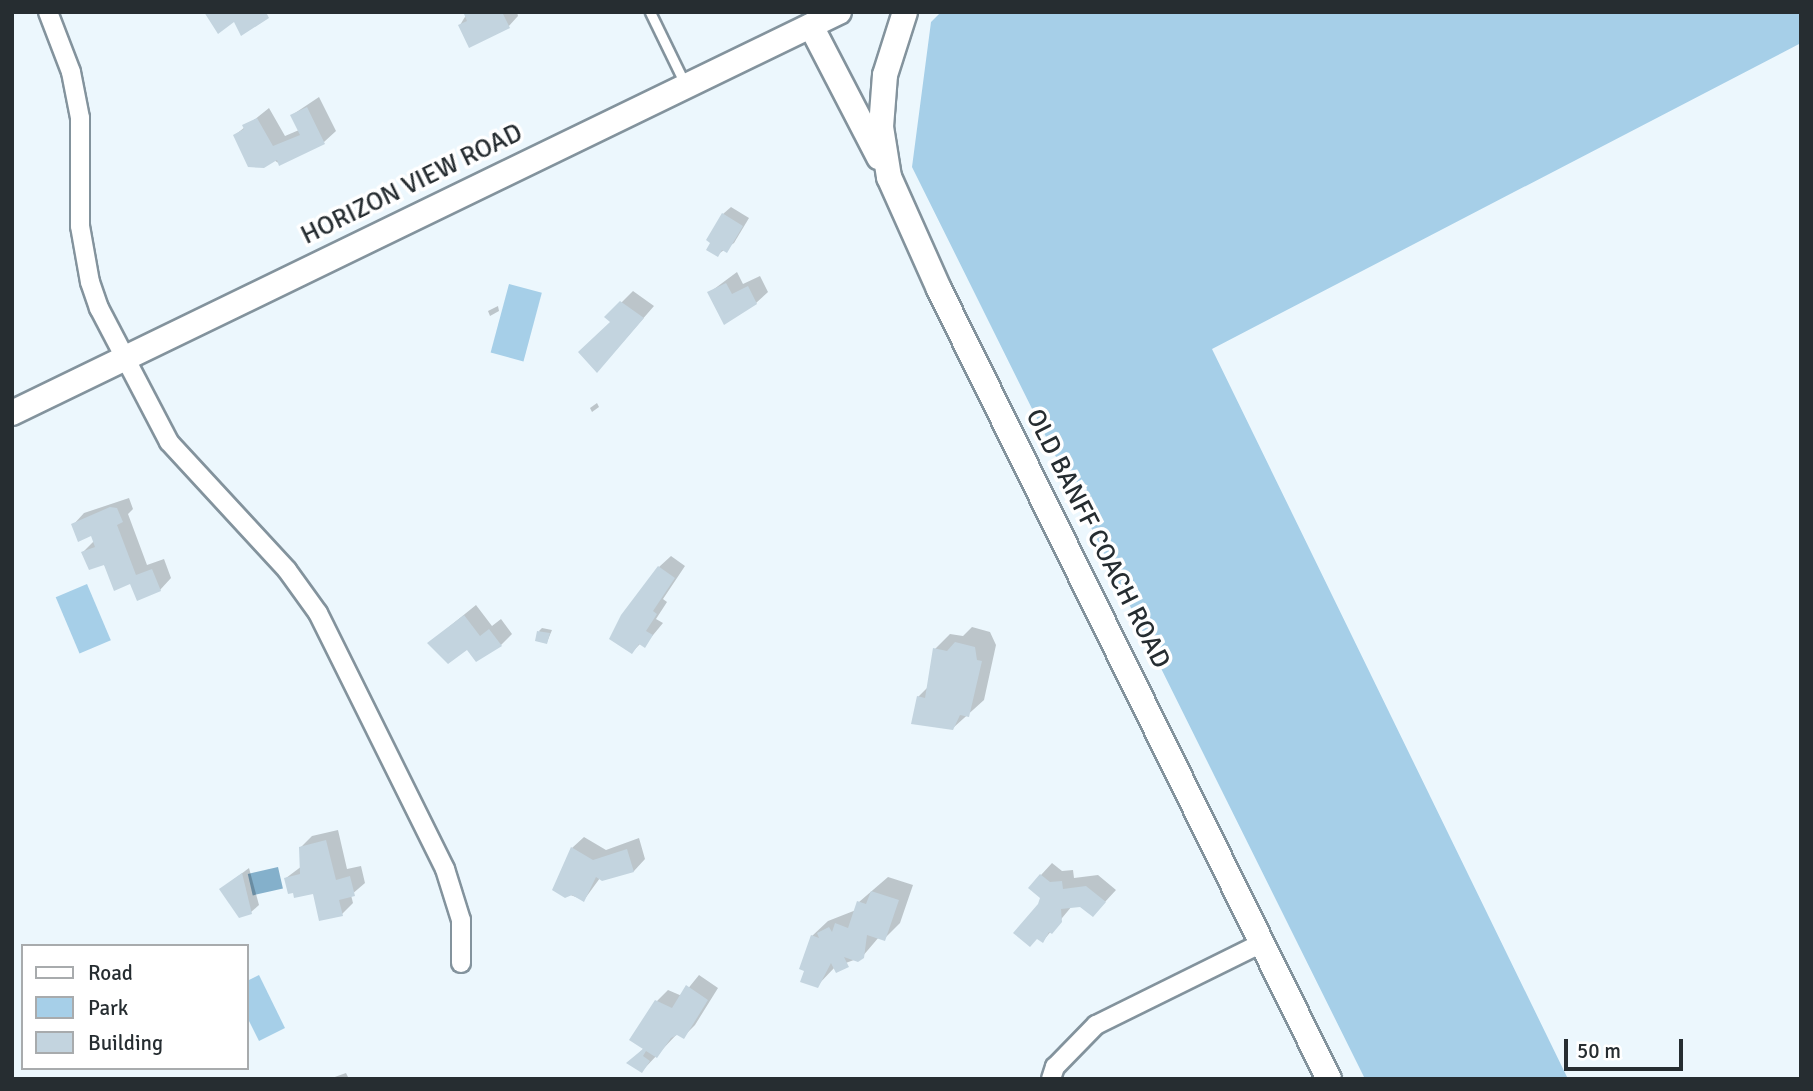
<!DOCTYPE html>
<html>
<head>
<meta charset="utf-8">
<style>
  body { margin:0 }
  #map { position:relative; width:1813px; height:1091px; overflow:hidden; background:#ecf7fd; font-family:Signika,sans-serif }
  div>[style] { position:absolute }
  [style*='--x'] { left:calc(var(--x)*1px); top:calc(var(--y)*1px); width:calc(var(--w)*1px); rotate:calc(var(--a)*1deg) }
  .green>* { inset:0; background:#a6cfe8; transform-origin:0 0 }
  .water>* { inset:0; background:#84b0cb; transform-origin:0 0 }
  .shadow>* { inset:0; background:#0003 }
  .building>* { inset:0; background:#c3d4df }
  .roads { filter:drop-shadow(2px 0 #83939d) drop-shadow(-2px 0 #83939d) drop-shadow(0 2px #83939d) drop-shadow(0 -2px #83939d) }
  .lane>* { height:9px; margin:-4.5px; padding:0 4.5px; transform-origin:4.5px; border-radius:4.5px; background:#fff }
  .street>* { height:18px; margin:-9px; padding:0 9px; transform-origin:9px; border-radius:9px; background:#fff }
  .secondary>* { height:24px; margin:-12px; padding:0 12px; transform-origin:12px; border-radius:12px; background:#fff }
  span { translate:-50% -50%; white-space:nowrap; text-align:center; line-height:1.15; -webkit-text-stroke:7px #fff; paint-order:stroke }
  .street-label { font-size:26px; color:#262d31 }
  .frame { position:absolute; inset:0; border:14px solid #262d31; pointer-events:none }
  .legend { position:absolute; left:21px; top:944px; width:228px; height:126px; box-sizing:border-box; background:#fff; border:2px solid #a8abad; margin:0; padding:9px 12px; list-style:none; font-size:21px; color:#262d31 }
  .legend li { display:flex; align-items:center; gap:14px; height:35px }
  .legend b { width:35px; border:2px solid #a8abad }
  .scale { position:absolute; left:1564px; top:1039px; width:119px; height:32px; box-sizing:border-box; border:4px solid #262d31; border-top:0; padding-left:9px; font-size:21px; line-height:24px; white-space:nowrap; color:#262d31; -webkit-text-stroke:5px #fff; paint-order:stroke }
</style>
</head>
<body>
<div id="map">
  <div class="green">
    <div style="clip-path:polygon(941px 12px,1801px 12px,1801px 43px,1212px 349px,1568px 1079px,1365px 1079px,912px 167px,931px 22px)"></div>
    <div style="left:509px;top:284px;width:34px;height:71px;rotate:15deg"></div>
    <div style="left:87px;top:584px;width:61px;height:34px;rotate:67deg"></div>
    <div style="clip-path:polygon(259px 975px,285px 1028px,259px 1041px,247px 1017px,247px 981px)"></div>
  </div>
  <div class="water">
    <div style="left:278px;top:867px;width:22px;height:31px;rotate:77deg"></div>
  </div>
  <div class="shadow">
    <div style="clip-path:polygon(468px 12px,517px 12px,518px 16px,507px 28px,460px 25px)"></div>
    <div style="clip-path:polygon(319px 97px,336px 131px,324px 142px,280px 164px,235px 135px,269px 108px,285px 136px,299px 130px,292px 115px)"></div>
    <div style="clip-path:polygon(731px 207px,749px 218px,734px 243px,717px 255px,723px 214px)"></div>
    <div style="clip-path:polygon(737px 272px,743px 284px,760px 276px,768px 292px,756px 303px,710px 292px)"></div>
    <div style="clip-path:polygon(633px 291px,654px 306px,608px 359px,612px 322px,607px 317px)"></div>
    <div style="clip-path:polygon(498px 306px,499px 311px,490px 316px,488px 311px)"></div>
    <div style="clip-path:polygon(597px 403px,599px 407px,592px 412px,590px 408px)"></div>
    <div style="clip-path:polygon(129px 498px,133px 509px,128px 514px,147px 565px,164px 559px,171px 578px,160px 590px,131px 582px,83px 552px,94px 541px,93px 534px,73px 525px,84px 513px)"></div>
    <div style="clip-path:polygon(671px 556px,685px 566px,663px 599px,667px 602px,656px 619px,663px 623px,644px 646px,641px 643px,632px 652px,659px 567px)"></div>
    <div style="clip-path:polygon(476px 605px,492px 626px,501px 619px,512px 634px,501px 645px,477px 660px,468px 647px,429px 643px)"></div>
    <div style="clip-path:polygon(972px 627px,990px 632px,996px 645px,984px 700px,953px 728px,918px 697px,929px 686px,935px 649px,950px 634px,963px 636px)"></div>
    <div style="clip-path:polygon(542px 628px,552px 630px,547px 642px,539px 631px)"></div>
    <div style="clip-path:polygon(338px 830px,347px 869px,361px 866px,365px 883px,351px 895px,353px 903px,342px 914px,314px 891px,286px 878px,302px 866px,300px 848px,312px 836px)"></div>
    <div style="clip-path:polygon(584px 837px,606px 850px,639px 838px,645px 859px,634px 871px,600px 878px,584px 900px,554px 889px,572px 848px)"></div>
    <div style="clip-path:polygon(1052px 863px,1062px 871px,1073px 870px,1074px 878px,1098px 875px,1116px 890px,1093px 915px,1081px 905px,1072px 906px,1043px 941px,1041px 875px)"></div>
    <div style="clip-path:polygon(249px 868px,259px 905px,251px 912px,221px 889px)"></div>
    <div style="clip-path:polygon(888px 877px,913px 885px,900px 923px,884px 939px,879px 937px,862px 957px,835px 967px,817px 986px,812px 936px,828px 921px,856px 910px,859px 902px)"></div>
    <div style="clip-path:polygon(699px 975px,718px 988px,695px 1025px,683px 1037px,678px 1033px,642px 1071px,629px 1063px,644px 1048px,657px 1001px,668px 990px,682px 996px)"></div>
    <div style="clip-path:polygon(346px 1073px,349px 1079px,332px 1079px,332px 1078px)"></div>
  </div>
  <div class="building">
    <div style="clip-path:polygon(204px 12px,266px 12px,269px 18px,241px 36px,234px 22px,218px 34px)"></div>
    <div style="clip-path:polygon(467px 12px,502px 12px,510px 28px,469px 48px,458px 25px,467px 21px,464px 14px)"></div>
    <div style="clip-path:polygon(307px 107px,325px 144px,279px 166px,277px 160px,264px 168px,248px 167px,233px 135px,244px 129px,242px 125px,257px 118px,273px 146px,300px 135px,290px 115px)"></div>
    <div style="clip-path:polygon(722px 213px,743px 226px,727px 253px,722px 250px,718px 257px,706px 250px,710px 243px,706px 240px)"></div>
    <div style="clip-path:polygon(726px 283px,732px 294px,748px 286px,757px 304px,724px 325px,707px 292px)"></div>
    <div style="clip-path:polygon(620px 301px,644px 318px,597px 373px,578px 352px,610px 322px,604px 317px)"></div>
    <div style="clip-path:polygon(110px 507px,117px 508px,123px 522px,117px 525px,136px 575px,152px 569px,161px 591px,137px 601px,130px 584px,114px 591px,104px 565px,89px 570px,81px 552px,95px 547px,91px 536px,78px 542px,71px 524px)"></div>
    <div style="clip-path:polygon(658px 566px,675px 578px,653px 611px,657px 614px,646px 631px,653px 635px,645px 648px,639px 644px,632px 654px,609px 639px,621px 615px)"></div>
    <div style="clip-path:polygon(464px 615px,480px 636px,489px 629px,502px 646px,476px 662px,467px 650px,448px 664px,427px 643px)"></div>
    <div style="clip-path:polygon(537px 631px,550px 633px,547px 644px,535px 641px)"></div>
    <div style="clip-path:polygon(955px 642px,975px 647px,977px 660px,982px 661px,969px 717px,960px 715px,953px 730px,911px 724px,917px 696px,925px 698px,933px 648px,947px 651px)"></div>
    <div style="clip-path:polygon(326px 840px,336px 880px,350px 876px,355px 896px,339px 900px,343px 916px,319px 921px,313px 894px,294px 898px,293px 893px,288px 894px,284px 878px,300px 874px,299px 847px)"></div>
    <div style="clip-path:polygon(571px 847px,593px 860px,627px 849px,634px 872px,602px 881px,596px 877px,584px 902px,572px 895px,565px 898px,552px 890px)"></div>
    <div style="clip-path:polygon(242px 873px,252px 914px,239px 918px,219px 889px)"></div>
    <div style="clip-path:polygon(1040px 874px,1050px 882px,1062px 881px,1063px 889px,1086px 886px,1106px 902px,1093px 917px,1080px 907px,1061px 909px,1062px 922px,1052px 934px,1049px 932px,1043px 943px,1037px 939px,1030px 947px,1013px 933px,1038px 904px,1040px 898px,1028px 888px)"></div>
    <div style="clip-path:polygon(871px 891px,899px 900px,885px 941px,867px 935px,864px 958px,858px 962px,844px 957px,849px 967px,836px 973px,831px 963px,818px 988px,800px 982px,804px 971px,799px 969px,811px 935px,819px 938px,817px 933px,829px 927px,832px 932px,835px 923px,848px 928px,857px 901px,866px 904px)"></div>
    <div style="clip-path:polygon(686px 985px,708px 1000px,684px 1039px,677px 1035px,671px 1038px,657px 1058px,646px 1051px,643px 1056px,650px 1061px,642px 1073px,626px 1063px,643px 1049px,629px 1040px,655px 1000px,672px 1008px)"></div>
  </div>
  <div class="roads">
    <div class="lane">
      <div style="--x:650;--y:12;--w:80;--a:64.1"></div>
    </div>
    <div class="street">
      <div style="--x:48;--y:12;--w:64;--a:69"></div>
      <div style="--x:71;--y:72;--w:47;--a:78.9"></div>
      <div style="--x:80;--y:118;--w:108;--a:90"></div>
      <div style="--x:80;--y:226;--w:57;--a:79.9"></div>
      <div style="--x:90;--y:282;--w:28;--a:71"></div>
      <div style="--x:99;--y:308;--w:151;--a:62.4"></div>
      <div style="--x:169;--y:442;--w:174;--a:47.3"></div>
      <div style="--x:287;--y:570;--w:53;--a:54.2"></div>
      <div style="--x:318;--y:613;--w:286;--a:63.6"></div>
      <div style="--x:445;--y:869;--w:53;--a:72.6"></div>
      <div style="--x:461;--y:920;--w:43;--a:90"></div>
      <div style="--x:1051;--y:1079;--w:13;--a:-72"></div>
      <div style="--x:1055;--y:1067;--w:59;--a:-45.7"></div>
      <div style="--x:1096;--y:1025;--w:187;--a:-26.3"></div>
    </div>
    <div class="secondary">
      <div style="--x:905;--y:12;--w:66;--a:107.6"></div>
      <div style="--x:885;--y:75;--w:52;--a:94.4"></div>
      <div style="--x:881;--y:127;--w:51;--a:80.9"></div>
      <div style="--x:889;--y:177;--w:123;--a:65.9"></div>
      <div style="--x:939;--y:289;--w:881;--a:63.73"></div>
      <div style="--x:811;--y:26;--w:148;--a:62.6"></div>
      <div style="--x:12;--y:413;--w:919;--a:-25.87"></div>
    </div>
  </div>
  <div class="street-label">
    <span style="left:412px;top:185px;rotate:-26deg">HORIZON VIEW ROAD</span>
    <span style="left:1097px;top:539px;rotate:63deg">OLD BANFF COACH ROAD</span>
  </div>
  <div class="frame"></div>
  <ul class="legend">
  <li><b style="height:9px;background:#fff"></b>Road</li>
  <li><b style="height:19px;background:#a6cfe8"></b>Park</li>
  <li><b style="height:19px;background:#c3d4df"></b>Building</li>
  </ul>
  <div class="scale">50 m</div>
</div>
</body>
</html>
